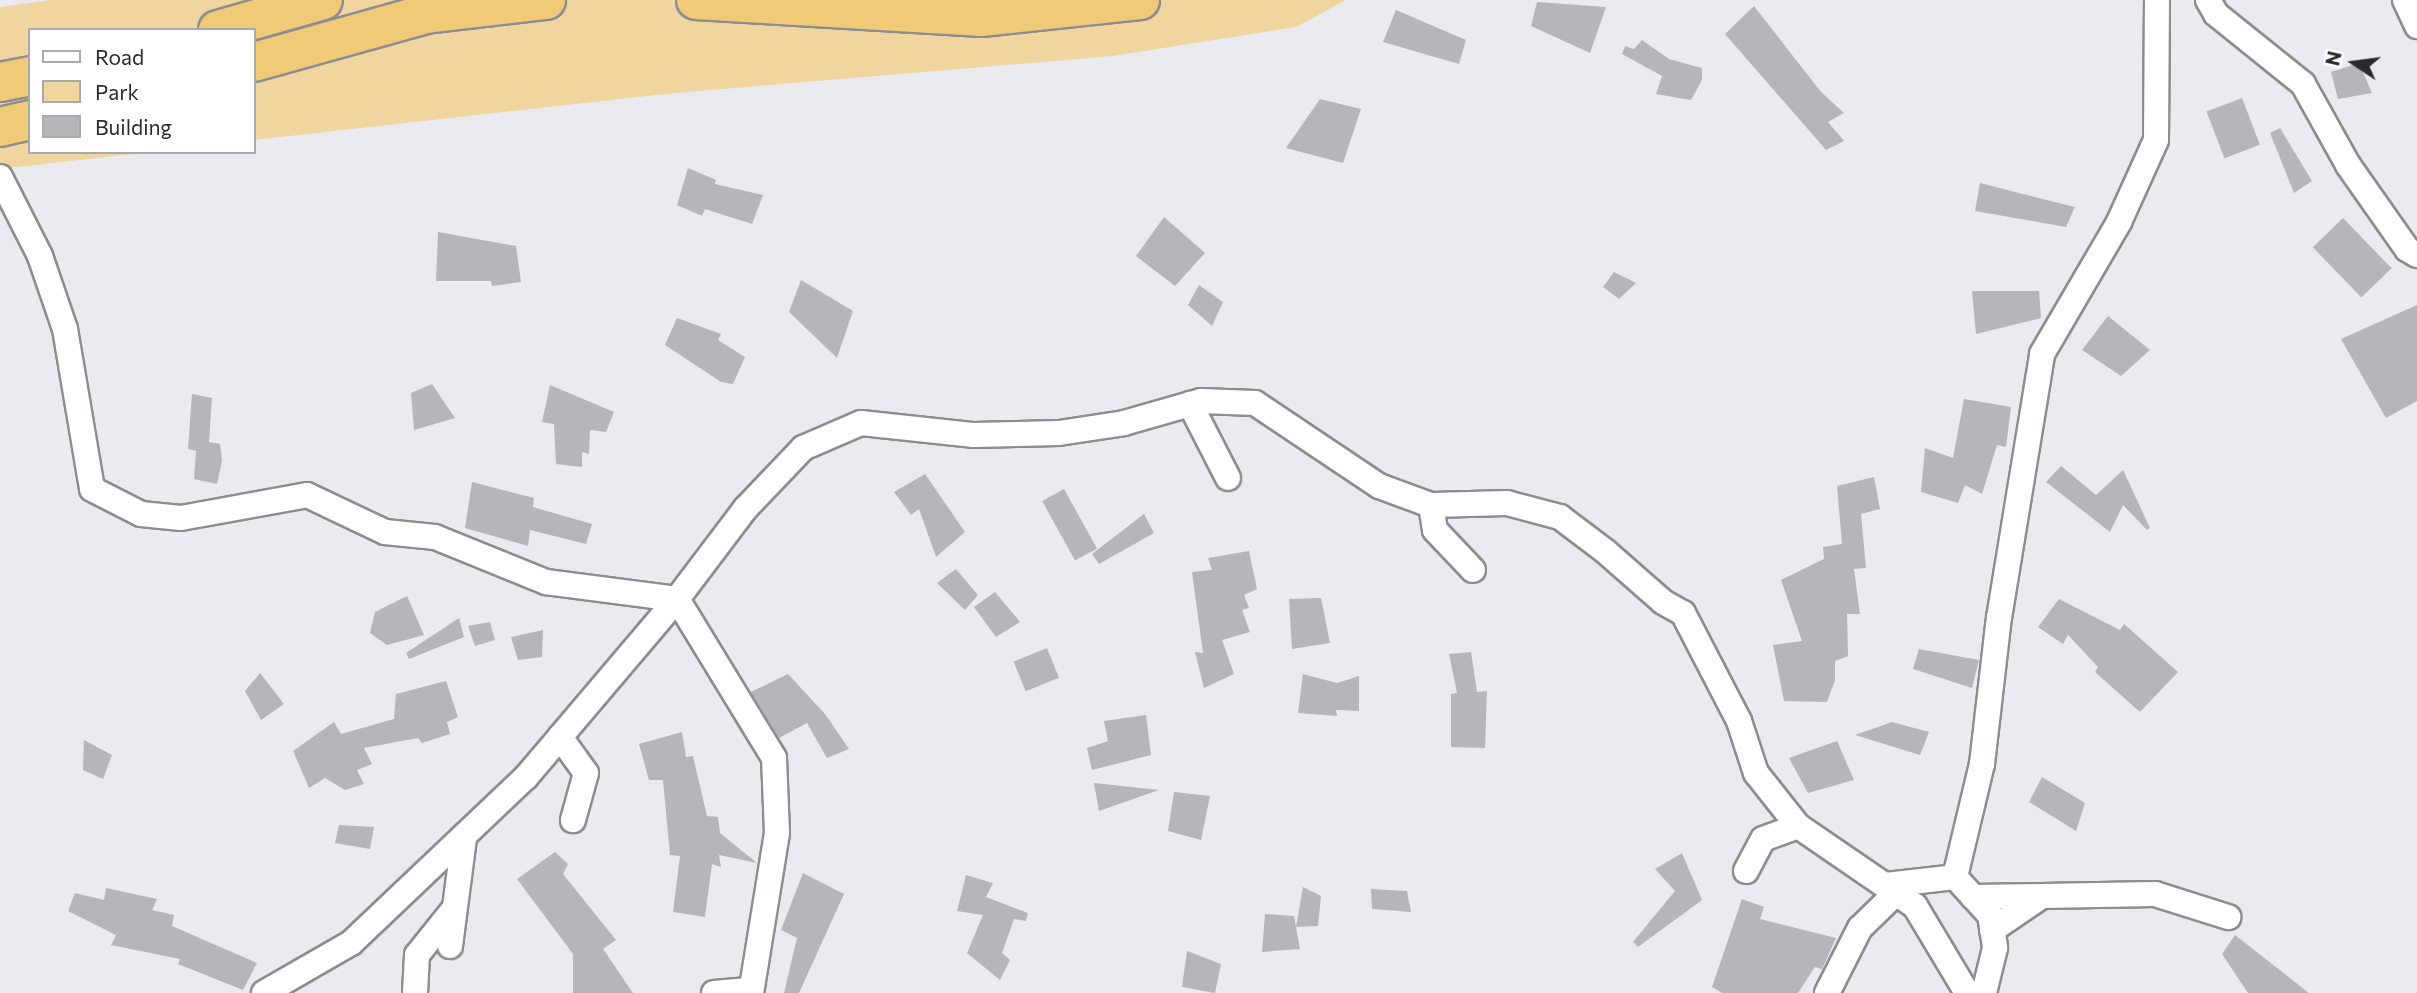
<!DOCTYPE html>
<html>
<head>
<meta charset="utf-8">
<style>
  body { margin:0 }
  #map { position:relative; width:2417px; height:993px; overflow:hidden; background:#e9ebf0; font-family:Commissioner,sans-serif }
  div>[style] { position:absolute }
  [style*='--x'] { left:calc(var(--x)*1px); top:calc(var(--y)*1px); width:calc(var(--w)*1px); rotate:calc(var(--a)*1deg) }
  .green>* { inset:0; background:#f0d59f }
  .building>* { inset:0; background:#b4b6bb; transform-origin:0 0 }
  .roads { filter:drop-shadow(2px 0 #8c8d92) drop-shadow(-2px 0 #8c8d92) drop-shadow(0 2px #8c8d92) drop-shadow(0 -2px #8c8d92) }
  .minor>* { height:24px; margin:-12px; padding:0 12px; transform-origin:12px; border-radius:12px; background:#fff }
  .motorway>* { height:38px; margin:-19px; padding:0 19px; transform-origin:19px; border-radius:19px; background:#f1ca78 }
  span { translate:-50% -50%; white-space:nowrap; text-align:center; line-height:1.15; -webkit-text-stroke:5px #fff; paint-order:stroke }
  .legend { position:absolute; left:28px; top:28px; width:228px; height:126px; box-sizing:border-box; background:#fff; border:2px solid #aaaaab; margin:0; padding:9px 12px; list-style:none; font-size:21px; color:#2a2a2c }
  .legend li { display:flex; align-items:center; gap:14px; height:35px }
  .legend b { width:35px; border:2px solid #aaaaab }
  .north { position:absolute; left:2319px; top:28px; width:70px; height:70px; -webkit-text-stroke:5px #fff; paint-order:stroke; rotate:283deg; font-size:19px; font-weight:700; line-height:28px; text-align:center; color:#2a2a2c }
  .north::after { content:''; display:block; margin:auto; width:24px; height:32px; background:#2a2a2c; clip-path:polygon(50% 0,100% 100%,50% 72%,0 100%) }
</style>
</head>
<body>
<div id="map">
  <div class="green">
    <div style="clip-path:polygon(51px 0,1346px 0,1296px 27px,1113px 56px,665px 94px,254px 140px,254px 30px,30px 30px,30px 152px,149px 152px,0 169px,0 7px)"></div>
  </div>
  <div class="building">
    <div style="clip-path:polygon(1537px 2px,1606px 7px,1590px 53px,1531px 26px)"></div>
    <div style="clip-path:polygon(1754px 6px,1821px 92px,1844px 113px,1828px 122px,1844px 141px,1826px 150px,1725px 34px)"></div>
    <div style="clip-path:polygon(1396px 10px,1466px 40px,1459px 64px,1383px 42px)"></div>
    <div style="clip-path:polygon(1642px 40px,1669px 59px,1702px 68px,1702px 80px,1691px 100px,1656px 94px,1662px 76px,1622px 54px,1625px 46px,1634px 49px)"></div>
    <div style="clip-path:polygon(2359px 63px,2372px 93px,2338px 99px,2331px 72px)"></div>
    <div style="left:2242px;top:98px;width:50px;height:38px;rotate:69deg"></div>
    <div style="clip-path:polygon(1320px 99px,1361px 109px,1343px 163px,1286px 148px)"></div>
    <div style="clip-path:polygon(2280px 128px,2312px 181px,2294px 193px,2270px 133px)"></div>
    <div style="clip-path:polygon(688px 168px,716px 180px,715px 184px,763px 195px,752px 224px,705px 209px,702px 216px,677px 205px)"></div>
    <div style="clip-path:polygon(1980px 183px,2075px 207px,2066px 227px,1975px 211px)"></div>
    <div style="clip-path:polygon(1164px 217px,1205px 253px,1175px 286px,1136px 256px)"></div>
    <div style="left:2343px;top:218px;width:70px;height:42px;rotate:46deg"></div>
    <div style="clip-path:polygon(438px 232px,516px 246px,521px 282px,492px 286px,491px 281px,436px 281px)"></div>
    <div style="clip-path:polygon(1614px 272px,1636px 283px,1619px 299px,1603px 287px)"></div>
    <div style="clip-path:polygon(801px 280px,853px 311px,837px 358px,789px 312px)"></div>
    <div style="clip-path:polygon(1199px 285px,1223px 302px,1212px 326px,1188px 305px)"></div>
    <div style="clip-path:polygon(1972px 291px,2039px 291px,2041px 318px,1976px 334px)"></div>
    <div style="clip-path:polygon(2417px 305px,2417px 401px,2386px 418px,2341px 339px)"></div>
    <div style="clip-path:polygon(2108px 316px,2150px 350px,2121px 376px,2082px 350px)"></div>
    <div style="clip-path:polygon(677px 318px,721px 334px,718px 340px,745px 357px,733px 384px,721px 382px,665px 345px)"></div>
    <div style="clip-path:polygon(432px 384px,455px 418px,414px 430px,411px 393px)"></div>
    <div style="clip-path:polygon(550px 385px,614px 412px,606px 432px,590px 430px,589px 454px,582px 452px,582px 467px,556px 464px,554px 424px,542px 422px)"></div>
    <div style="clip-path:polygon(192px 394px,212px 398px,209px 442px,220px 444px,222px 461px,217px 484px,194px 479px,196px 451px,188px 449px)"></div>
    <div style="clip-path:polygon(1964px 399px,2011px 407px,2006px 447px,1997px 445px,1982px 494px,1965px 485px,1958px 503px,1921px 492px,1925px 448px,1953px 458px)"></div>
    <div style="clip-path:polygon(2061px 466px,2096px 495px,2123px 470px,2150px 528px,2147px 530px,2123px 505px,2110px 532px,2046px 482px)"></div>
    <div style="clip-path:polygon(925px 474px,965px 532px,936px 557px,919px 509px,911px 515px,894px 492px)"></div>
    <div style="clip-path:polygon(1874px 477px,1880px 509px,1861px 514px,1866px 568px,1854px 569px,1860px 614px,1847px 614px,1848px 656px,1835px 661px,1835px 680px,1827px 702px,1784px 701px,1773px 645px,1802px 641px,1781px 580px,1824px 559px,1823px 547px,1842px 544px,1837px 486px)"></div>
    <div style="clip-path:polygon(472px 482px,534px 498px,533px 507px,592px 524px,586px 544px,530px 530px,528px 546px,465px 528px)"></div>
    <div style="left:1064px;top:489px;width:68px;height:25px;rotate:61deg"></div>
    <div style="clip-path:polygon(1144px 514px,1154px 533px,1099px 564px,1092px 554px)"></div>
    <div style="clip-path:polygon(1249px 551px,1257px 589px,1244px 595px,1249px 608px,1242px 610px,1250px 632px,1222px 640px,1234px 674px,1204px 688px,1195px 652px,1203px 653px,1192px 572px,1212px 570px,1208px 558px)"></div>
    <div style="clip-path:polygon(956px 569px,978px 595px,965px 610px,937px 583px)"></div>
    <div style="clip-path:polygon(995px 592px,1020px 622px,996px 637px,974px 607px)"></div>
    <div style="clip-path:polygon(407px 596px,424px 635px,387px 645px,370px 633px,375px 612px)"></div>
    <div style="clip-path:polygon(1321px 598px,1330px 643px,1292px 649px,1289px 599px)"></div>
    <div style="clip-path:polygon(2059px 599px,2120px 630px,2124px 624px,2178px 672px,2140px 712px,2095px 672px,2098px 667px,2068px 635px,2063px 644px,2038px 627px)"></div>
    <div style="clip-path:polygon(459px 618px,464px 637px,409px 659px,406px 653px)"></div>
    <div style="clip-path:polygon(490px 622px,495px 640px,475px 646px,468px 626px)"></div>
    <div style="clip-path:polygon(543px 630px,542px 657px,518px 660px,511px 637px)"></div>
    <div style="left:1047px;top:648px;width:32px;height:36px;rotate:68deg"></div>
    <div style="clip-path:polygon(1919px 649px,1979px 660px,1972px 688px,1913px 669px)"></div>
    <div style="clip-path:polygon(1471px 652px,1477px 692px,1487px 691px,1485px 748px,1451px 747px,1451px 694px,1457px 693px,1449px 654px)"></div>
    <div style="clip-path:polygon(260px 673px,284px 704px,261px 720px,245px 691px)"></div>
    <div style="clip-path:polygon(788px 674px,825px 714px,849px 749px,827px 758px,807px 723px,779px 738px,751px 692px)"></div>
    <div style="clip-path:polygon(1303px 674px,1337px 683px,1359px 676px,1359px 711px,1336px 710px,1337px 716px,1298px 713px)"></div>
    <div style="clip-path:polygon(446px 681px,458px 717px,447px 722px,450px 734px,422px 743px,418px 738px,364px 748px,372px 764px,357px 770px,364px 784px,345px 790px,325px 778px,309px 788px,293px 751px,334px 722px,341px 734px,394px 719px,396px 694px)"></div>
    <div style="clip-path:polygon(1146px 715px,1151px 755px,1092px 770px,1087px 748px,1108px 741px,1104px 721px)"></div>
    <div style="clip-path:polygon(1892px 722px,1929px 732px,1920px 755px,1855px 735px)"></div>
    <div style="clip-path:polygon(682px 732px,686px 757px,693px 756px,707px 816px,718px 817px,720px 833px,757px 863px,719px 855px,721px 867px,712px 864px,705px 917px,673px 912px,680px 856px,670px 855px,663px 780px,649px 780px,639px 744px)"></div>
    <div style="clip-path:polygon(84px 740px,112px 755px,103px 779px,83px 770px)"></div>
    <div style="clip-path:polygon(1837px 741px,1854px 780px,1808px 793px,1789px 758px)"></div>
    <div style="clip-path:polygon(2042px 777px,2085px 803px,2076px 831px,2029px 802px)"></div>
    <div style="clip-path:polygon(1094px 783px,1159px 790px,1099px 811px)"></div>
    <div style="clip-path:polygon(1174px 792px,1210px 796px,1201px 840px,1168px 831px)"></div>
    <div style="clip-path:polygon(339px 825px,374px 827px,370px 849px,335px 843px)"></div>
    <div style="clip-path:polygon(555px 852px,568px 864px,563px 874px,616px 940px,603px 949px,633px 993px,573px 993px,573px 954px,517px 879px)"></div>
    <div style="clip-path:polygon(1682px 853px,1702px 900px,1638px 947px,1633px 942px,1675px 891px,1655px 869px)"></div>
    <div style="clip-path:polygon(803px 873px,844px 894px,799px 993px,784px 993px,797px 938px,781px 930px)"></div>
    <div style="clip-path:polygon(966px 875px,993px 883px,986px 897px,1028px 913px,1026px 921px,1014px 919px,1002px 953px,1010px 960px,1000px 980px,967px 953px,983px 915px,957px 911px)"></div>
    <div style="clip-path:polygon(1303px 887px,1321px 896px,1318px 926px,1296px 927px)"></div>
    <div style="clip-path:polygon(106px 888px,157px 899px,152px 910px,174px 915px,172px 926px,257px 963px,243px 990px,178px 964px,180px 959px,111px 945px,116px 935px,68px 911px,75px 893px,104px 900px)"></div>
    <div style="clip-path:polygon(1371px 889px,1407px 891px,1411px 912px,1372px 909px)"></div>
    <div style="clip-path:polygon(1742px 899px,1764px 907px,1760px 919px,1836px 938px,1822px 969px,1815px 967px,1798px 993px,1722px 993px,1712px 987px)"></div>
    <div style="clip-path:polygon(1265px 914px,1294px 916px,1300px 949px,1262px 952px)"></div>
    <div style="clip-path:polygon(2235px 935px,2309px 993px,2248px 993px,2222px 954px)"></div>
    <div style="clip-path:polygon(1187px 951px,1221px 964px,1215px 993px,1182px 987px)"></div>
  </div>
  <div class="roads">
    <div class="minor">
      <div style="--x:2208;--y:0;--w:16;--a:60"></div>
      <div style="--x:2216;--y:14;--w:112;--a:38.8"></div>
      <div style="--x:2303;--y:84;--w:93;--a:60.9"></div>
      <div style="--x:2348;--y:165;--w:103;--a:54.9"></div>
      <div style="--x:2407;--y:249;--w:12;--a:31"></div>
      <div style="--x:2405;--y:0;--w:29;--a:65"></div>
      <div style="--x:0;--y:177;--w:89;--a:63.1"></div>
      <div style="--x:40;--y:256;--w:77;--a:71.1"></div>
      <div style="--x:65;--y:329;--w:162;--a:80.4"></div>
      <div style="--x:92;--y:489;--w:55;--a:27"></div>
      <div style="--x:141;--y:514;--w:40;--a:5.7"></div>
      <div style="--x:181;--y:518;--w:128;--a:-10.3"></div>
      <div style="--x:307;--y:495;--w:86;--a:25.4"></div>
      <div style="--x:385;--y:532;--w:50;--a:5.7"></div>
      <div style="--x:435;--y:537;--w:120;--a:22.1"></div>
      <div style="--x:546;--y:582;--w:132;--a:7.4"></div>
      <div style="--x:677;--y:599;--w:186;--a:58.6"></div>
      <div style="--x:774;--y:758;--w:75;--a:87.7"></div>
      <div style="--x:777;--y:833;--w:162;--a:99.2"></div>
      <div style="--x:1190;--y:404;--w:83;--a:62.8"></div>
      <div style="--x:1431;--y:505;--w:25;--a:81"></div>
      <div style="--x:1435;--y:530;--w:55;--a:46.5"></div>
      <div style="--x:560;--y:737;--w:44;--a:54.2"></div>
      <div style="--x:586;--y:773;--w:49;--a:105.5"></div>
      <div style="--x:1746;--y:871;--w:36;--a:-62"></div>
      <div style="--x:1763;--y:839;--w:37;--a:-20"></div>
      <div style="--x:1955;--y:877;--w:52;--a:47.4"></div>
      <div style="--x:1990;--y:915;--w:33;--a:81"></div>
      <div style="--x:1995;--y:948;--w:46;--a:103.7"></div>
      <div style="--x:1886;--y:885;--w:69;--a:-6.6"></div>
      <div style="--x:1955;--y:877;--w:116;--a:-76.6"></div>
      <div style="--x:1982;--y:764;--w:147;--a:-83.4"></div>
      <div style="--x:1999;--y:618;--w:267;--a:-80.7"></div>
      <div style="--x:2042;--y:354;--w:153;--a:-59.7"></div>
      <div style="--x:2119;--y:222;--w:90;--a:-65.7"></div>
      <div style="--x:2156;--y:140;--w:140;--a:-89.6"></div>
      <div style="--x:1973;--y:897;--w:69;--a:-0.8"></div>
      <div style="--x:1992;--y:930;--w:60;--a:-34.2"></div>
      <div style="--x:2042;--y:896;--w:113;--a:-1"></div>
      <div style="--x:2155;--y:894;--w:77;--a:17.5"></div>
      <div style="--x:450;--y:946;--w:109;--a:-82.6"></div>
      <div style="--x:264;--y:993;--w:100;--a:-29.9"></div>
      <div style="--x:351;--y:943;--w:241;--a:-43.5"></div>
      <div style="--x:526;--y:777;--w:233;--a:-49.7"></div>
      <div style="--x:677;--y:599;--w:113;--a:-52.9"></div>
      <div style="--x:745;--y:509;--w:84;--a:-46.4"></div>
      <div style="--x:803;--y:448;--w:63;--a:-23.3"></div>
      <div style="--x:861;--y:423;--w:114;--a:6.1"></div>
      <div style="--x:974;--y:435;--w:85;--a:-1.3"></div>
      <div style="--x:1059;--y:433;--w:66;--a:-8.7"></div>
      <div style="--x:1124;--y:423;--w:80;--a:-15.9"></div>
      <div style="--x:1201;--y:401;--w:54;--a:2.1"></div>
      <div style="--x:1255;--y:403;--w:149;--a:33.8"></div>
      <div style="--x:1379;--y:486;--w:55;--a:20.1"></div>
      <div style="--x:1431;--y:505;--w:76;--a:-1.5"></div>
      <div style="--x:1507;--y:503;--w:55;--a:14.8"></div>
      <div style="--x:1560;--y:517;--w:56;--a:37.1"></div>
      <div style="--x:1605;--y:551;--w:77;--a:41.3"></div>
      <div style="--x:1663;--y:602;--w:23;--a:29"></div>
      <div style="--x:1683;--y:613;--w:122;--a:62.6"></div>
      <div style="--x:1739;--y:721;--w:55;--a:71.9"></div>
      <div style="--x:1756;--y:773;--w:68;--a:51.6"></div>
      <div style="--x:1798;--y:826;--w:142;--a:34.4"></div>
      <div style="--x:1915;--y:906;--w:101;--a:59.1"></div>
      <div style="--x:415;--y:993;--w:38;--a:-87"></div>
      <div style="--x:417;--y:955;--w:59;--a:-51.2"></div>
      <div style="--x:714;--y:993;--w:37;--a:-5"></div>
      <div style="--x:1827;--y:993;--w:73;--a:-63.1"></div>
      <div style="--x:1860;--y:928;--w:50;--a:-44.2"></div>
    </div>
    <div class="motorway">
      <div style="--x:696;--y:0;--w:286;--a:3.4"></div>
      <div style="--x:981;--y:17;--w:160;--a:-6.1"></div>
      <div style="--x:218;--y:30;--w:109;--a:-15.9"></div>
      <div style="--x:254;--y:62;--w:179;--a:-15.6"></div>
      <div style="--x:426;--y:14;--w:121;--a:-6.7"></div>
      <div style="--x:0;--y:82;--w:31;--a:-11"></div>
      <div style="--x:0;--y:127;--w:31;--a:-13"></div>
    </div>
  </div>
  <ul class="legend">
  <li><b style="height:9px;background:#fff"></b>Road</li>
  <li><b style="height:19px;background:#f0d59f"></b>Park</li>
  <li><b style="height:19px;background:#b4b6bb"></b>Building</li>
  </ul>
  <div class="north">N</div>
</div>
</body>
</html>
